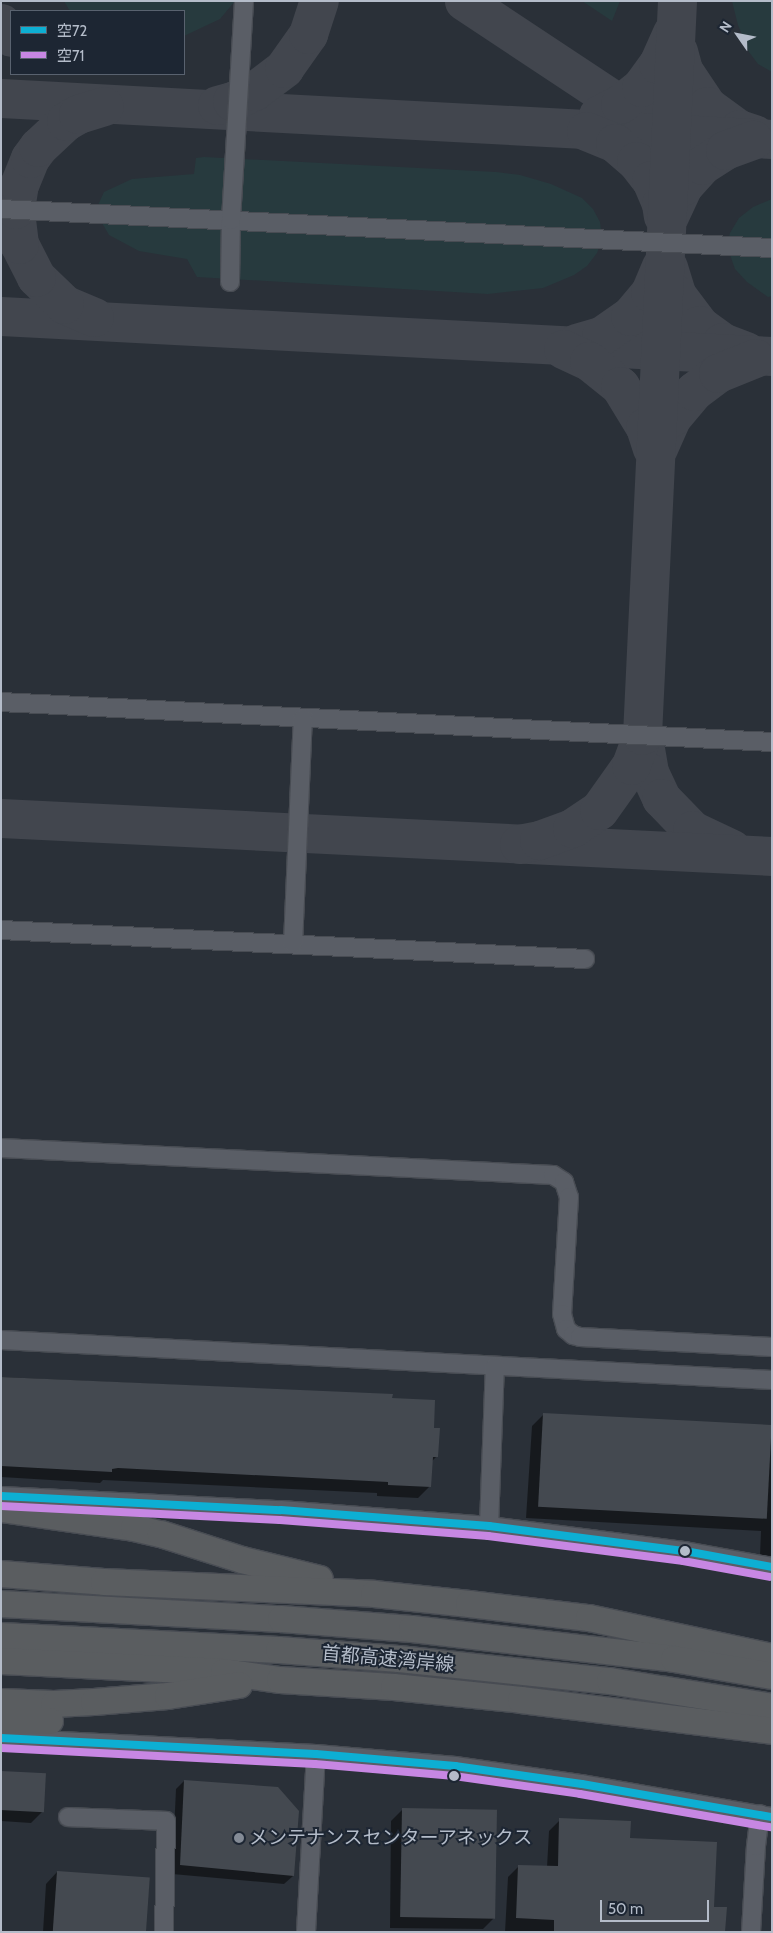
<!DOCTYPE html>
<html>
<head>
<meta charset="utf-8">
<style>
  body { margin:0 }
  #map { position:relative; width:773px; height:1933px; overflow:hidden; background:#2a3038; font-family:Cabin,"Noto Sans JP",sans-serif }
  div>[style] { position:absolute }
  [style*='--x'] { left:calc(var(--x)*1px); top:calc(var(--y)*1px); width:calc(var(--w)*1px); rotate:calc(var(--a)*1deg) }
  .green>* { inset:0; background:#273a3e }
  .shadow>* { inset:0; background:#0007 }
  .taxiway>* { height:39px; margin:-19.5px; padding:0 19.5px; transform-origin:19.5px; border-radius:19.5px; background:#42464e }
  .building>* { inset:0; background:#444950; transform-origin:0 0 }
  .roads { filter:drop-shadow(1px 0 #484c53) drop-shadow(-1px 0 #484c53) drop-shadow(0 1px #484c53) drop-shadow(0 -1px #484c53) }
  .minor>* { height:18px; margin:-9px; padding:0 9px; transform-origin:9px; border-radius:9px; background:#5a5e66 }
  .highway>* { height:26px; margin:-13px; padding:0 13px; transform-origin:13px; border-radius:13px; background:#5a5d60 }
  .bus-1>* { height:8px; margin:-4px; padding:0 4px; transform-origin:4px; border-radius:4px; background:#0dafd3 }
  .bus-2>* { height:8px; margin:-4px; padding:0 4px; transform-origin:4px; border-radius:4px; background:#c787e3 }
  .dots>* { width:14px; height:14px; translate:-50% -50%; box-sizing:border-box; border:2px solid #1d2633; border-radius:50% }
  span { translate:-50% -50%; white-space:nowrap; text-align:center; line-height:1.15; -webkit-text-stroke:4px #1d2633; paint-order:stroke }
  .street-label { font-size:19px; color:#b4bcc9 }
  .poi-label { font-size:19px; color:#b4bcc9 }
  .left { translate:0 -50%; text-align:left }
  .frame { position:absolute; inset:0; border:2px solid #b4bcc9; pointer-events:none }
  .legend { position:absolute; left:10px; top:10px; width:175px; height:65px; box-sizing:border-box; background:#1d2633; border:1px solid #59626f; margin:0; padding:6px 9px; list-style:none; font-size:15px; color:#b4bcc9 }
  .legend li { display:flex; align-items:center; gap:10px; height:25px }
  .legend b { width:25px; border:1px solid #59626f }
  .north { position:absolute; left:713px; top:10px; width:50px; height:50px; -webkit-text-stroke:4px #1d2633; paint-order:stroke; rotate:303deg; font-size:14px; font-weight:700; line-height:20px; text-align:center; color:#b4bcc9 }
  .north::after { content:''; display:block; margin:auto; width:18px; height:22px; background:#b4bcc9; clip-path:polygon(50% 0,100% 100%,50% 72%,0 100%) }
  .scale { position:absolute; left:600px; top:1900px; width:109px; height:22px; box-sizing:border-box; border:2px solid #b4bcc9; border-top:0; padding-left:6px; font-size:15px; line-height:18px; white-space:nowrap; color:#b4bcc9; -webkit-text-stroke:4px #1d2633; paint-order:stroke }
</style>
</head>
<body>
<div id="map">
  <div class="green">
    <div style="clip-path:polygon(64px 1px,235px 1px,220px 19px,184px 36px,184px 11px,70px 11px)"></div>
    <div style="clip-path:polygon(582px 1px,620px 1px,612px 21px)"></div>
    <div style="clip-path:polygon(732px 1px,772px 1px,772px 72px,758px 64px,749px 52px,738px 25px)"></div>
    <div style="clip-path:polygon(204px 157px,496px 172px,520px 175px,551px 184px,582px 198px,593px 209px,600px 222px,602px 238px,597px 253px,587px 266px,574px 275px,543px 288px,488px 294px,197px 277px,187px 259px,139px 251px,109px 235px,98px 216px,98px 205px,104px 192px,132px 179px,194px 174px,196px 158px)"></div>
    <div style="clip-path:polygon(772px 199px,772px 296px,768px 297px,747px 282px,735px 269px,729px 252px,728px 242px,730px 233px,739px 218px,753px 207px)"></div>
  </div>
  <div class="shadow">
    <div style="clip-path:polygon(1px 1377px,391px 1395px,391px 1399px,433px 1429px,437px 1456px,431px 1462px,430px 1486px,418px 1498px,377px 1496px,377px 1493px,103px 1480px,100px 1483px,1px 1477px)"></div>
    <div style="clip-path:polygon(544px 1414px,772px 1426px,772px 1556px,760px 1555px,761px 1531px,526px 1518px,532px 1426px)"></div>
    <div style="clip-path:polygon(1px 1773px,43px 1811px,31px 1823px,1px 1821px)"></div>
    <div style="clip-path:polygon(184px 1781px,293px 1876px,284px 1884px,172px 1874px,176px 1789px)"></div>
    <div style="clip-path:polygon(402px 1810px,495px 1917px,483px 1929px,390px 1928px,391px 1821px)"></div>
    <div style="clip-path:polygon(560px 1820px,629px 1840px,713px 1908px,723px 1932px,505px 1932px,508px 1877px,519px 1866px,547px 1867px,549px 1831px)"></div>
    <div style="clip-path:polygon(57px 1872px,145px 1932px,43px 1932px,46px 1884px)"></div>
  </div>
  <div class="taxiway">
    <div style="--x:464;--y:1;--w:210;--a:33.5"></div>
    <div style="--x:639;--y:117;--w:27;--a:27"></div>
    <div style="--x:1;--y:23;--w:17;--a:54"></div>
    <div style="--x:678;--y:51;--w:20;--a:75"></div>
    <div style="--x:683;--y:70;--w:43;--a:56.3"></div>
    <div style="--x:707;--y:106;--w:39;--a:36"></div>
    <div style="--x:739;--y:129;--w:16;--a:18"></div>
    <div style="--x:1;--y:98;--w:772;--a:3.04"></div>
    <div style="--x:217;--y:105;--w:16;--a:-15"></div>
    <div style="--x:232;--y:101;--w:24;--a:-24"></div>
    <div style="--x:254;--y:91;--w:38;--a:-37"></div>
    <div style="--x:284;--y:68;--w:42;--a:-54.8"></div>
    <div style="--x:308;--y:34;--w:35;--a:-72"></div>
    <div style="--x:598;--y:115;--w:25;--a:-27"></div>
    <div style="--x:620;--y:104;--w:27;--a:-39"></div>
    <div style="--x:641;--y:87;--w:29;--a:-54"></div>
    <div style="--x:658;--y:64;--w:34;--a:-66"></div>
    <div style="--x:586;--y:131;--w:31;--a:22"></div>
    <div style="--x:615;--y:143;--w:28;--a:41"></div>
    <div style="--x:636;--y:161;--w:24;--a:52"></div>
    <div style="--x:651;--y:180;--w:26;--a:67"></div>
    <div style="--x:661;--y:204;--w:12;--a:81"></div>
    <div style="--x:669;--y:216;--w:33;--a:-65"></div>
    <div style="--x:683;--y:186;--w:28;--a:-48"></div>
    <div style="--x:702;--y:165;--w:27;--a:-33"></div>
    <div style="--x:725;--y:150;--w:30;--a:-20"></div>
    <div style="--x:668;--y:267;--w:28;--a:73"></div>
    <div style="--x:676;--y:294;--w:39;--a:53"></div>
    <div style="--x:699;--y:325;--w:29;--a:36"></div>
    <div style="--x:722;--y:342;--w:26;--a:21"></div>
    <div style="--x:1;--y:316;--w:772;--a:2.97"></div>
    <div style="--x:94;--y:317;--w:33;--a:-157"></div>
    <div style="--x:64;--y:304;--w:39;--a:-136"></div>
    <div style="--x:36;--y:277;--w:37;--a:-117"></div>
    <div style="--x:19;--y:244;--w:35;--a:-97"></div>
    <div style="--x:15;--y:209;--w:24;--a:-81"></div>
    <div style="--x:19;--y:185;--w:29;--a:-68"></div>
    <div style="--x:30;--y:158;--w:14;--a:-54"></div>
    <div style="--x:38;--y:147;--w:38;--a:-43"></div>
    <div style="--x:66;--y:121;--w:14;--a:-30"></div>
    <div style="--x:78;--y:114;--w:27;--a:-17"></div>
    <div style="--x:576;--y:343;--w:26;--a:-16"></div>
    <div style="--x:601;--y:336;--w:35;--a:-35"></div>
    <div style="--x:630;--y:316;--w:31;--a:-50"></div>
    <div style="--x:650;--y:292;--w:28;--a:-67"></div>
    <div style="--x:563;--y:349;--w:29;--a:25"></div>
    <div style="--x:589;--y:361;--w:40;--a:39"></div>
    <div style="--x:620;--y:386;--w:48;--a:58.6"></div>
    <div style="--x:645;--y:427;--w:22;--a:72"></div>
    <div style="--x:658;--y:448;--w:34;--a:-66"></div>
    <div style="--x:672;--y:417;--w:34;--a:-50"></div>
    <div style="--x:694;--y:391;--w:30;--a:-37"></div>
    <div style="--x:718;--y:373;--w:40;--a:-22"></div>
    <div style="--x:642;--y:731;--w:42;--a:80.3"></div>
    <div style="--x:649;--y:772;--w:29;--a:65"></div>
    <div style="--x:661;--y:798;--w:45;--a:45.9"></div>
    <div style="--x:692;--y:830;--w:44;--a:25.4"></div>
    <div style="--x:1;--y:818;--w:772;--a:2.82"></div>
    <div style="--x:519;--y:844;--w:20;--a:-11"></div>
    <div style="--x:539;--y:840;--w:35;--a:-20"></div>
    <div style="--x:572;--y:828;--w:32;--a:-34"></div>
    <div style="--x:599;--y:810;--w:55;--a:-54.6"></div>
    <div style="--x:631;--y:765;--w:32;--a:-70"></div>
    <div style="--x:642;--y:735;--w:735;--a:-87.27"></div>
  </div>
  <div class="building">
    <div style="clip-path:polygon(1px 1377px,393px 1394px,392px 1398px,435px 1400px,434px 1428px,440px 1428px,438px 1457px,433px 1457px,431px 1487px,388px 1485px,388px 1482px,118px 1468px,112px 1469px,112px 1472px,1px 1466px)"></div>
    <div style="left:543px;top:1413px;width:229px;height:94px;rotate:3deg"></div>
    <div style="left:1px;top:1771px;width:45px;height:39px;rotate:3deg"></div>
    <div style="clip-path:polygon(184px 1780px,278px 1787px,299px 1811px,294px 1876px,180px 1865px)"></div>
    <div style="left:402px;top:1808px;width:95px;height:109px;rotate:1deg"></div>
    <div style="clip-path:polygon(559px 1818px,631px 1821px,630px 1838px,717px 1842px,714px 1907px,727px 1907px,725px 1932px,554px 1932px,554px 1920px,516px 1918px,518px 1865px,558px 1866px)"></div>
    <div style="left:57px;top:1871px;width:93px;height:61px;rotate:4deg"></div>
  </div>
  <div class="roads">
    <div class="minor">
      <div style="--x:1;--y:209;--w:772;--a:2.9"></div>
      <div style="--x:230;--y:282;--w:62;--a:-89.1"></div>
      <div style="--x:231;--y:220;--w:219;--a:-86.6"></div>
      <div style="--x:1;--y:702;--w:772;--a:2.97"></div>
      <div style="--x:1;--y:930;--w:585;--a:2.84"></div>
      <div style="--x:293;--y:944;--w:226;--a:-87.5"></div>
      <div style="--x:1;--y:1148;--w:553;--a:2.8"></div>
      <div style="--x:553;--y:1175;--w:13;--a:32"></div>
      <div style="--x:564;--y:1182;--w:16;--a:72"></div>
      <div style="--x:569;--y:1197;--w:117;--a:93.4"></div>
      <div style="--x:562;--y:1314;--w:16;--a:75"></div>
      <div style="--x:566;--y:1329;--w:9;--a:41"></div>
      <div style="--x:573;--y:1335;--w:7;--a:16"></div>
      <div style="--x:580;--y:1337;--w:192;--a:3"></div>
      <div style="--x:1;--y:1340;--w:772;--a:2.97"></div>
      <div style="--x:1;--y:1496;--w:280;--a:2.9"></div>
      <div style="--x:281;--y:1510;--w:209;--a:4.4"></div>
      <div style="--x:489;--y:1526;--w:198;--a:7.3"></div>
      <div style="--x:685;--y:1551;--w:88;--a:10.4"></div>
      <div style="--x:489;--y:1526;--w:160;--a:-87.9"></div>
      <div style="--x:1;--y:1738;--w:315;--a:2.9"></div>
      <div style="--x:316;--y:1754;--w:140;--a:4.9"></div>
      <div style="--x:455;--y:1766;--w:128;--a:8.1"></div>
      <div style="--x:582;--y:1784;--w:193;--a:9.9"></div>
      <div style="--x:68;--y:1817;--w:98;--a:2.3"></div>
      <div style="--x:166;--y:1821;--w:111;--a:91"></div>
      <div style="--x:306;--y:1932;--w:178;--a:-86.8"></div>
      <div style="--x:751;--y:1932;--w:86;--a:-86.7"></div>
      <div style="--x:756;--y:1846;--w:32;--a:-83"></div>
    </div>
    <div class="highway">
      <div style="--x:1;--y:1509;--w:134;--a:8.1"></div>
      <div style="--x:134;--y:1528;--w:28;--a:13"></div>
      <div style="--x:161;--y:1534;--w:85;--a:17.8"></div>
      <div style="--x:242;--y:1560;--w:80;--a:13.7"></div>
      <div style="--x:1;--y:1574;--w:103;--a:4.4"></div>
      <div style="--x:104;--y:1582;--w:270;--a:2.5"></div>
      <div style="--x:374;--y:1594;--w:96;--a:6"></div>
      <div style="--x:469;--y:1604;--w:121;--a:6.7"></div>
      <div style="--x:589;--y:1618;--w:187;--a:12"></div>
      <div style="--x:1;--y:1604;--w:280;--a:3.1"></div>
      <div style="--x:281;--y:1619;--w:131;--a:4.4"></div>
      <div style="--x:412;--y:1629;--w:264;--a:6.5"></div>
      <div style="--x:674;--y:1659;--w:99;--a:9.8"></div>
      <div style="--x:1;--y:1636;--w:278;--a:2.9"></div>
      <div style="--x:279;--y:1650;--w:120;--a:4.3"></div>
      <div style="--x:399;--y:1659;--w:212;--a:6"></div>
      <div style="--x:610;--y:1681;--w:164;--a:9.1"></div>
      <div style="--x:1;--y:1661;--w:223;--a:2.8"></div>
      <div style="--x:224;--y:1672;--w:57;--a:8.1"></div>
      <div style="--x:280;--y:1680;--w:114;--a:3.5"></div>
      <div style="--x:394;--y:1687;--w:128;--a:5.8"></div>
      <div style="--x:521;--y:1700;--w:253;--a:7"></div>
      <div style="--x:1;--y:1702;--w:53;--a:2.2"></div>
      <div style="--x:54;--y:1704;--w:40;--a:-2.9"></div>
      <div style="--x:94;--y:1702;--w:74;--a:-4.6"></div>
      <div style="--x:168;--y:1696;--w:72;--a:-8.8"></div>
      <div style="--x:1;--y:1721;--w:49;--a:0"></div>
    </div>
  </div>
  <div class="bus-1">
    <div style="--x:1;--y:1496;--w:280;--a:2.9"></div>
    <div style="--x:281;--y:1510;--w:209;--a:4.4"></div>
    <div style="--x:489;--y:1526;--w:198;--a:7.3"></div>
    <div style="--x:685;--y:1551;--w:88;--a:10.4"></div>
    <div style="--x:1;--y:1738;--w:315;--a:2.9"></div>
    <div style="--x:316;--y:1754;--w:140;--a:4.9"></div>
    <div style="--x:455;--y:1766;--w:128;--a:8.1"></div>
    <div style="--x:582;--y:1784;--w:193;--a:9.9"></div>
  </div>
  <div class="bus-2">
    <div style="--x:1;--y:1506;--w:279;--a:2.9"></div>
    <div style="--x:280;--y:1520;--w:209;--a:4.4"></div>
    <div style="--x:488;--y:1536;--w:197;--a:7.3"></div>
    <div style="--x:683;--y:1561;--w:88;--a:10.4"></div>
    <div style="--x:1;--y:1748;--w:314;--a:2.9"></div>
    <div style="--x:315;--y:1764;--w:140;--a:4.9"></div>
    <div style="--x:454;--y:1776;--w:127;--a:8.1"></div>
    <div style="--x:580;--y:1794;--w:193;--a:9.9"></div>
  </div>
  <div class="dots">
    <div style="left:685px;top:1551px;background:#b4bcc9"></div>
    <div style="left:454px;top:1776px;background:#b4bcc9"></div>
    <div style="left:239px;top:1838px;background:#848b96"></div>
  </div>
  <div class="street-label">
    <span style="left:388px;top:1659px;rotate:5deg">首都高速湾岸線</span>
  </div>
  <div class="poi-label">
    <span class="left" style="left:249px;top:1838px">メンテナンスセンターアネックス</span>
  </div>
  <div class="frame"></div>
  <ul class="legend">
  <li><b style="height:6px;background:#0dafd3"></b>空72</li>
  <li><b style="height:6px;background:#c787e3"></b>空71</li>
  </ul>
  <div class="north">N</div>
  <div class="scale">50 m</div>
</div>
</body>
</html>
